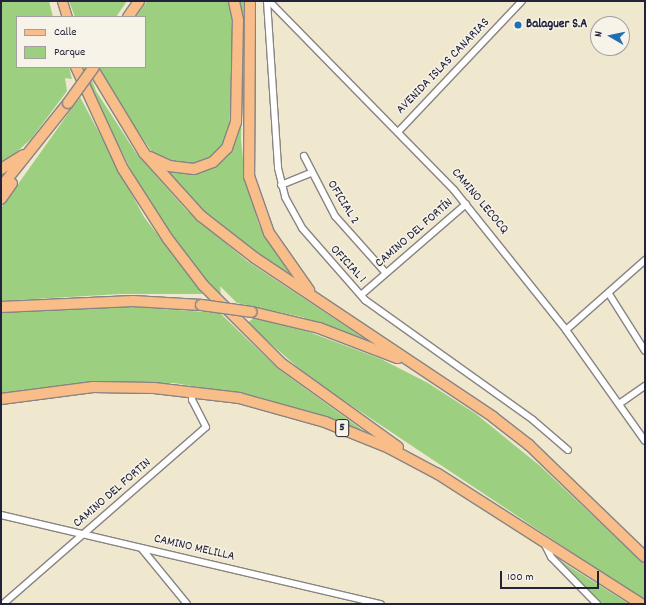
<!DOCTYPE html>
<html>
<head>
<meta charset="utf-8">
<style>
  body { margin:0 }
  #map { position:relative; width:646px; height:605px; overflow:hidden; background:#efe7ce; font-family:Dekko,sans-serif }
  div>[style] { position:absolute }
  [style*='--x'] { left:calc(var(--x)*1px); top:calc(var(--y)*1px); width:calc(var(--w)*1px); rotate:calc(var(--a)*1deg) }
  .green>* { inset:0; background:#9cd080 }
  .roads { filter:drop-shadow(1px 0 #888484) drop-shadow(-1px 0 #888484) drop-shadow(0 1px #888484) drop-shadow(0 -1px #888484) }
  .minor>* { height:6px; margin:-3px; padding:0 3px; transform-origin:3px; border-radius:3px; background:#fff }
  .primary>* { height:9px; margin:-4.5px; padding:0 4.5px; transform-origin:4.5px; border-radius:4.5px; background:#f8bd88 }
  .trunk>* { height:10px; margin:-5px; padding:0 5px; transform-origin:5px; border-radius:5px; background:#f8bd88 }
  .bridges { filter:drop-shadow(1px 0 #888484) drop-shadow(-1px 0 #888484) drop-shadow(0 1px #888484) drop-shadow(0 -1px #888484) }
  .trunk-bridge>* { height:10px; margin:-5px; padding:0 5px; transform-origin:5px; border-radius:5px; background:#f8bd88 }
  .dots>* { width:11px; height:11px; translate:-50% -50%; box-sizing:border-box; border:2px solid #f7f3e8; border-radius:50% }
  span { translate:-50% -50%; white-space:nowrap; text-align:center; line-height:1.15; -webkit-text-stroke:3px #f7f3e8; paint-order:stroke }
  .shield-label span { padding:1px 3px; background:#f7f3e8; border:1px solid; border-radius:3px; -webkit-text-stroke-width:0 }
  .shield-label { font-size:12px; color:#22223b; font-weight:700 }
  .poi-label { font-size:13px; color:#22223b; font-weight:700 }
  .left { translate:0 -50%; text-align:left }
  .street-label { font-size:13px; color:#22223b }
  .frame { position:absolute; inset:0; border:2px solid #22223b; pointer-events:none }
  .legend { position:absolute; left:16px; top:16px; width:130px; height:52px; box-sizing:border-box; background:#f7f3e8; border:1px solid #a29fa3; margin:0; padding:5px 7px; list-style:none; font-size:12px; color:#22223b }
  .legend li { display:flex; align-items:center; gap:8px; height:20px }
  .legend b { width:20px; border:1px solid #a29fa3 }
  .north { position:absolute; left:590px; top:16px; width:40px; height:40px; box-sizing:border-box; background:#f7f3e8; border:1px solid #a29fa3; border-radius:50%; rotate:279deg; font-size:11px; font-weight:700; line-height:16px; text-align:center; color:#22223b }
  .north::after { content:''; display:block; margin:auto; width:14px; height:18px; background:#1f6fb2; clip-path:polygon(50% 0,100% 100%,50% 72%,0 100%) }
  .scale { position:absolute; left:500px; top:571px; width:99px; height:18px; box-sizing:border-box; border:2px solid #22223b; border-top:0; padding-left:5px; font-size:12px; line-height:14px; white-space:nowrap; color:#22223b; -webkit-text-stroke:3px #f7f3e8; paint-order:stroke }
</style>
</head>
<body>
<div id="map">
  <div class="green">
    <div style="clip-path:polygon(1px 1px,49px 1px,53px 17px,17px 17px,17px 67px,69px 67px,72px 79px,65px 78px,67px 91px,31px 139px,1px 166px)"></div>
    <div style="clip-path:polygon(69px 1px,127px 1px,116px 17px,75px 17px)"></div>
    <div style="clip-path:polygon(147px 1px,230px 1px,234px 13px,229px 139px,213px 159px,187px 167px,154px 155px,97px 71px,99px 67px,145px 67px,145px 17px,136px 17px)"></div>
    <div style="clip-path:polygon(236px 1px,245px 1px,241px 139px,245px 178px,259px 225px,293px 275px,290px 278px,200px 210px,165px 169px,192px 173px,233px 144px)"></div>
    <div style="clip-path:polygon(79px 67px,87px 67px,96px 91px,136px 153px,187px 211px,247px 261px,368px 341px,302px 317px,237px 303px,220px 286px,221px 295px,217px 293px,174px 239px,138px 184px)"></div>
    <div style="clip-path:polygon(80px 97px,144px 217px,203px 294px,120px 294px,1px 301px,1px 208px)"></div>
    <div style="clip-path:polygon(121px 306px,220px 313px,277px 368px,365px 432px,259px 397px,174px 383px,77px 383px,1px 394px,1px 312px)"></div>
    <div style="clip-path:polygon(254px 318px,309px 332px,381px 359px,428px 383px,476px 414px,539px 465px,645px 565px,645px 601px,310px 378px,247px 323px)"></div>
    <div style="clip-path:polygon(559px 560px,578px 572px,629px 604px,603px 604px)"></div>
  </div>
  <div class="roads">
    <div class="minor">
      <div style="--x:267;--y:1;--w:167;--a:86.2"></div>
      <div style="--x:278;--y:168;--w:30;--a:76"></div>
      <div style="--x:285;--y:197;--w:35;--a:61"></div>
      <div style="--x:302;--y:228;--w:96;--a:48.8"></div>
      <div style="--x:365;--y:300;--w:206;--a:35.5"></div>
      <div style="--x:533;--y:420;--w:46;--a:40.6"></div>
      <div style="--x:269;--y:1;--w:264;--a:45.6"></div>
      <div style="--x:454;--y:190;--w:179;--a:51.3"></div>
      <div style="--x:566;--y:330;--w:136;--a:54.6"></div>
      <div style="--x:398;--y:132;--w:180;--a:-46.6"></div>
      <div style="--x:304;--y:156;--w:68;--a:62.7"></div>
      <div style="--x:335;--y:216;--w:76;--a:48.2"></div>
      <div style="--x:281;--y:185;--w:31;--a:-22"></div>
      <div style="--x:609;--y:294;--w:67;--a:57.7"></div>
      <div style="--x:361;--y:295;--w:139;--a:-40.9"></div>
      <div style="--x:566;--y:330;--w:106;--a:-41.5"></div>
      <div style="--x:619;--y:404;--w:32;--a:-35"></div>
      <div style="--x:1;--y:515;--w:390;--a:13.2"></div>
      <div style="--x:544;--y:543;--w:16;--a:63"></div>
      <div style="--x:551;--y:557;--w:66;--a:45.6"></div>
      <div style="--x:142;--y:549;--w:71;--a:50.7"></div>
      <div style="--x:3;--y:604;--w:269;--a:-41.1"></div>
      <div style="--x:206;--y:427;--w:30;--a:-117"></div>
      <div style="--x:192;--y:400;--w:9;--a:-90"></div>
    </div>
    <div class="primary">
      <div style="--x:62;--y:1;--w:17;--a:73"></div>
    </div>
    <div class="trunk">
      <div style="--x:250;--y:1;--w:175;--a:90.3"></div>
      <div style="--x:249;--y:176;--w:60;--a:70.7"></div>
      <div style="--x:269;--y:233;--w:70;--a:54.9"></div>
      <div style="--x:128;--y:17;--w:19;--a:-55"></div>
      <div style="--x:76;--y:67;--w:112;--a:65.3"></div>
      <div style="--x:123;--y:169;--w:83;--a:57.3"></div>
      <div style="--x:168;--y:239;--w:58;--a:52.7"></div>
      <div style="--x:203;--y:285;--w:110;--a:45"></div>
      <div style="--x:281;--y:363;--w:144;--a:35.7"></div>
      <div style="--x:92;--y:67;--w:100;--a:58.8"></div>
      <div style="--x:144;--y:153;--w:85;--a:47.9"></div>
      <div style="--x:201;--y:216;--w:68;--a:37.9"></div>
      <div style="--x:255;--y:258;--w:286;--a:33.7"></div>
      <div style="--x:493;--y:417;--w:46;--a:37.9"></div>
      <div style="--x:529;--y:445;--w:161;--a:44"></div>
      <div style="--x:150;--y:157;--w:21;--a:25"></div>
      <div style="--x:169;--y:166;--w:25;--a:7"></div>
      <div style="--x:194;--y:169;--w:20;--a:-20"></div>
      <div style="--x:213;--y:162;--w:20;--a:-45"></div>
      <div style="--x:227;--y:148;--w:28;--a:-71"></div>
      <div style="--x:236;--y:122;--w:102;--a:-88.9"></div>
      <div style="--x:238;--y:20;--w:19;--a:-102"></div>
      <div style="--x:1;--y:169;--w:26;--a:-32"></div>
      <div style="--x:1;--y:187;--w:107;--a:-51.4"></div>
      <div style="--x:1;--y:199;--w:19;--a:-55"></div>
      <div style="--x:1;--y:307;--w:132;--a:-2.6"></div>
      <div style="--x:133;--y:301;--w:68;--a:3.4"></div>
      <div style="--x:252;--y:312;--w:69;--a:13.4"></div>
      <div style="--x:319;--y:328;--w:84;--a:21"></div>
      <div style="--x:1;--y:399;--w:93;--a:-7.4"></div>
      <div style="--x:93;--y:387;--w:61;--a:0.9"></div>
      <div style="--x:154;--y:388;--w:86;--a:6.7"></div>
      <div style="--x:239;--y:398;--w:89;--a:15.6"></div>
      <div style="--x:325;--y:422;--w:69;--a:22.1"></div>
      <div style="--x:389;--y:448;--w:55;--a:28"></div>
      <div style="--x:438;--y:474;--w:241;--a:32.6"></div>
    </div>
  </div>
  <div class="bridges">
    <div class="trunk-bridge">
      <div style="--x:68;--y:103;--w:44;--a:-54.2"></div>
      <div style="--x:201;--y:305;--w:51;--a:7.8"></div>
    </div>
  </div>
  <div class="dots">
    <div style="left:518px;top:25px;background:#1f6fb2"></div>
  </div>
  <div class="shield-label">
    <span style="left:342px;top:428px">5</span>
  </div>
  <div class="poi-label">
    <span class="left" style="left:526px;top:25px">Balaguer S.A</span>
  </div>
  <div class="street-label">
    <span style="left:444px;top:67px;rotate:-46deg">AVENIDA ISLAS CANARIAS</span>
    <span style="left:479px;top:202px;rotate:50deg">CAMINO LECOCQ</span>
    <span style="left:342px;top:203px;rotate:58deg">OFICIAL 2</span>
    <span style="left:415px;top:234px;rotate:-41deg">CAMINO DEL FORTÍN</span>
    <span style="left:347px;top:265px;rotate:47deg">OFICIAL 1</span>
    <span style="left:113px;top:494px;rotate:-41deg">CAMINO DEL FORTIN</span>
    <span style="left:194px;top:549px;rotate:13deg">CAMINO MELILLA</span>
  </div>
  <div class="frame"></div>
  <ul class="legend">
  <li><b style="height:5px;background:#f8bd88"></b>Calle</li>
  <li><b style="height:11px;background:#9cd080"></b>Parque</li>
  </ul>
  <div class="north">N</div>
  <div class="scale">100 m</div>
</div>
</body>
</html>
